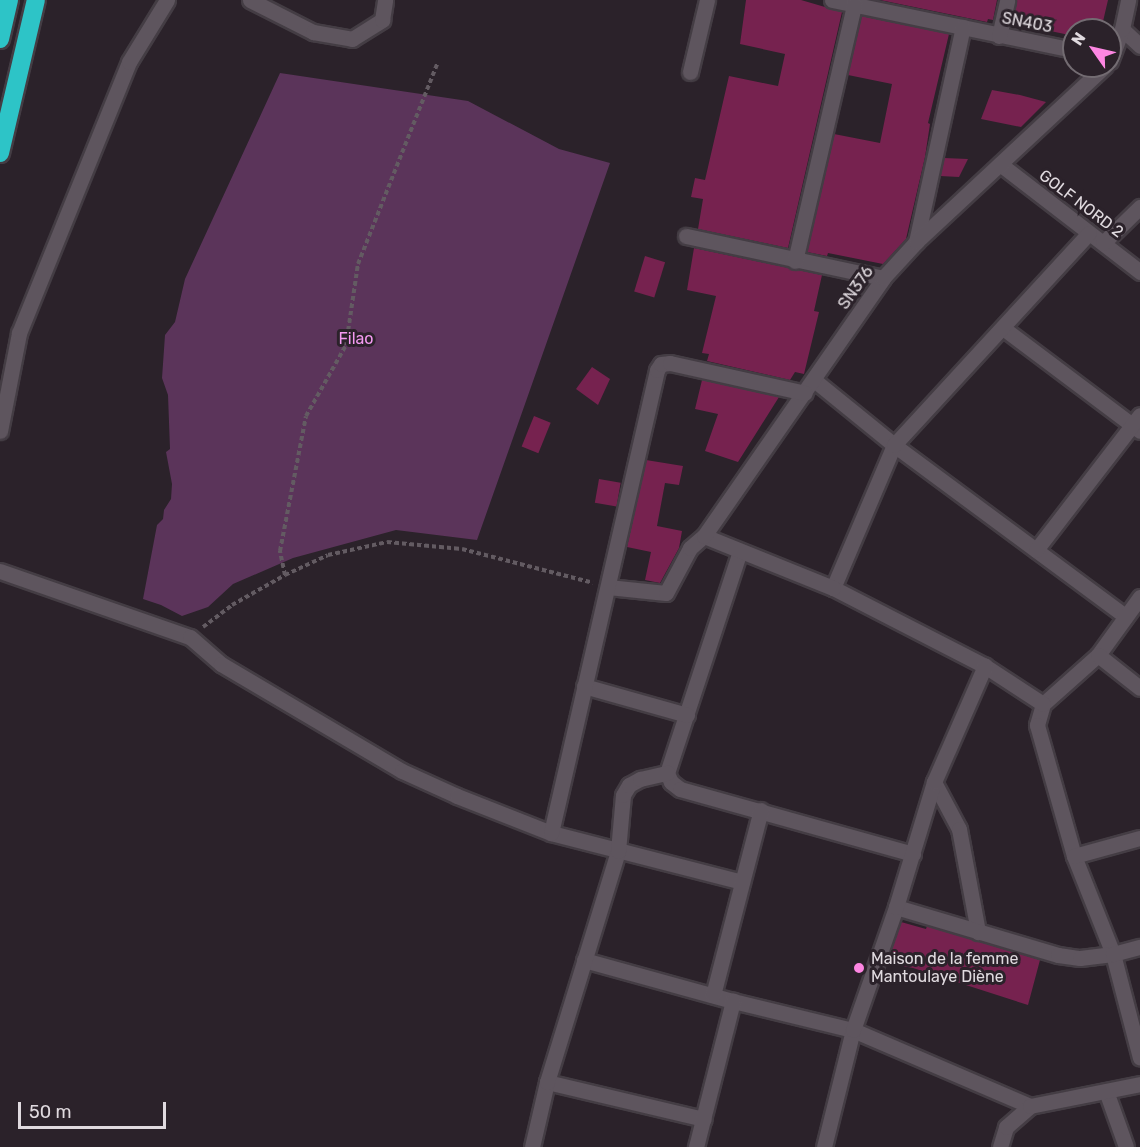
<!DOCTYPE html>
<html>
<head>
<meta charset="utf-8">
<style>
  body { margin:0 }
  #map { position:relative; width:1140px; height:1147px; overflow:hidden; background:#2b222a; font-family:Rubik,sans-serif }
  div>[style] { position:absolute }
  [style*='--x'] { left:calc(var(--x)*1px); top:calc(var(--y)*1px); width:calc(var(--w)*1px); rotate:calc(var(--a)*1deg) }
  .green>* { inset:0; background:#5b345a }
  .building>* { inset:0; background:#76224f; transform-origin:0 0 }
  .path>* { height:4px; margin-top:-2px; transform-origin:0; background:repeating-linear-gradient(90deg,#635b62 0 4.5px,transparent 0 7.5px) }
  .roads { filter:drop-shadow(2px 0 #443d44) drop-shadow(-2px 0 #443d44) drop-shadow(0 2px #443d44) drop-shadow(0 -2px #443d44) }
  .street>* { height:15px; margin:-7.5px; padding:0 7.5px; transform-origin:7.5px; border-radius:7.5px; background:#5e555e }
  .secondary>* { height:15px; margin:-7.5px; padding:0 7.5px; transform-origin:7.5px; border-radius:7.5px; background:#5e555e }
  .highway>* { height:18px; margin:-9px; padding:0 9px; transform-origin:9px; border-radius:9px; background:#2dc4c7 }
  .dots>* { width:16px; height:16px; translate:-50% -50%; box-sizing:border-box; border:3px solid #2b222a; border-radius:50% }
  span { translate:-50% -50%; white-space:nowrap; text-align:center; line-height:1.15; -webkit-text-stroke:6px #2b222a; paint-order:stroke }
  .street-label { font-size:16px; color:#e0dadf }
  .park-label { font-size:16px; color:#f59af2 }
  .poi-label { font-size:16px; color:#e0dadf }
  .left { translate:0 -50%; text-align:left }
  .north { position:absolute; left:1062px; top:18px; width:60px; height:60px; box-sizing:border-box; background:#2b222a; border:2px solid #736c72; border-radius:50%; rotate:304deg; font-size:16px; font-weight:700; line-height:24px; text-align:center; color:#e0dadf }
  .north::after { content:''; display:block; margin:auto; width:21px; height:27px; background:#fd86e2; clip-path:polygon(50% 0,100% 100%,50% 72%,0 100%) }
  .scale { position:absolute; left:18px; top:1102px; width:148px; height:27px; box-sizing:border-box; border:3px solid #e0dadf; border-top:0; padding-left:8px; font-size:18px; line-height:21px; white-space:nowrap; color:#e0dadf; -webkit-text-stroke:4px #2b222a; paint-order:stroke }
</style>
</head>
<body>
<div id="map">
  <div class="green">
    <div style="clip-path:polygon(280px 73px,468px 101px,559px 149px,610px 163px,477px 540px,396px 530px,293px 558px,233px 584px,208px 607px,182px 616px,161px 605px,143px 599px,157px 525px,163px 519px,164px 510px,171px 499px,172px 484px,166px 452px,170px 449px,168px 395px,162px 378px,165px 335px,175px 322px,185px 279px)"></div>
  </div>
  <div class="building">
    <div style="clip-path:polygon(746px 0,801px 0,842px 12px,788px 248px,698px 229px,703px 199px,691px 197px,695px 178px,705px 180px,729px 76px,778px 86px,785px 54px,740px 44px)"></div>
    <div style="clip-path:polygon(880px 0,997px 0,993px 20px,988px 19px,987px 22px)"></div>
    <div style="clip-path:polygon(1017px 0,1108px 0,1101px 30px,1074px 30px,1074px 36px,1012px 23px)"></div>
    <div style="clip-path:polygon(861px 16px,949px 34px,928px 123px,930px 124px,925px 157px,906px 239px,883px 264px,828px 253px,827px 256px,807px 252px,834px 134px,880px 143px,892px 84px,848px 75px)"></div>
    <div style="clip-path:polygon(992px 90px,1020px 95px,1046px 102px,1021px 127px,981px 119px)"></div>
    <div style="clip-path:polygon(944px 158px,968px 159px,959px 177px,940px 176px)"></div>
    <div style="clip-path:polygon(694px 248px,822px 275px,814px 311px,819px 312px,804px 374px,795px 372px,790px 380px,707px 361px,709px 354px,702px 353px,716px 296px,687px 290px)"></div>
    <div style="left:645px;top:256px;width:21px;height:37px;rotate:17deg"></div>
    <div style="clip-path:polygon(592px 367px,610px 379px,598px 405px,576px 389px)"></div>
    <div style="clip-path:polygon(702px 380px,779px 397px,738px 462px,705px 451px,718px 414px,695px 409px)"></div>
    <div style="left:534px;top:416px;width:18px;height:33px;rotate:22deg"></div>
    <div style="clip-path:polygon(646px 460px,683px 466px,679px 485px,665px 483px,657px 526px,682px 531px,679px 548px,660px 583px,645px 580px,651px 552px,627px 547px)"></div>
    <div style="left:599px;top:479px;width:22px;height:24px;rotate:10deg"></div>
    <div style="clip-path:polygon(901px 922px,926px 929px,927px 926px,1040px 960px,1028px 1005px,913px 968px,887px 963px)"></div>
  </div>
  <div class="path">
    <div style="--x:285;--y:575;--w:25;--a:-102"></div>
    <div style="--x:280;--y:551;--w:137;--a:-79.1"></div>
    <div style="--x:306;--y:416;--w:81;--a:-60.6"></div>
    <div style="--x:346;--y:345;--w:82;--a:-81.6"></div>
    <div style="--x:358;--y:264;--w:215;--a:-68.4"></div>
    <div style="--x:203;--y:627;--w:36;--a:-37"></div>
    <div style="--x:232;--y:605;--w:61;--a:-29.5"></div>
    <div style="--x:285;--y:575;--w:47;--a:-24.9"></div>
    <div style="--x:328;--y:555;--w:60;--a:-12.4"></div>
    <div style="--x:387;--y:542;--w:75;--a:5.3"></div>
    <div style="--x:462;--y:549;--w:135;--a:14.5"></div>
  </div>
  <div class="roads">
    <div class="street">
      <div style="--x:250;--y:0;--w:71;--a:26.9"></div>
      <div style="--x:313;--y:32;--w:40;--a:10"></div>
      <div style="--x:352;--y:39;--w:36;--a:-32"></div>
      <div style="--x:382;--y:20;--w:20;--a:-81"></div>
      <div style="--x:832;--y:0;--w:247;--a:11.7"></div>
      <div style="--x:1122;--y:29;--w:25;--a:43"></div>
      <div style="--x:999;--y:36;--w:37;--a:-77"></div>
      <div style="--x:1110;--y:61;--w:34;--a:-69"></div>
      <div style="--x:1122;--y:29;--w:30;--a:-78"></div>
      <div style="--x:690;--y:72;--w:74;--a:-76.7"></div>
      <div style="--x:1000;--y:164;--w:177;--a:37.6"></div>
      <div style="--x:686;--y:236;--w:201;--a:12"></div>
      <div style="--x:916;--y:242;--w:220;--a:-77.7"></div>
      <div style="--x:1103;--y:243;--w:52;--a:-44.2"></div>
      <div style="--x:795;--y:261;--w:263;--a:-77"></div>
      <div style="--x:1003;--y:328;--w:171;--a:36.9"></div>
      <div style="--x:814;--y:380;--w:103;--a:39.1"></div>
      <div style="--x:894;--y:445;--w:287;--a:36.5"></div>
      <div style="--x:0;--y:431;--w:100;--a:-79"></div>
      <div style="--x:19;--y:333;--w:292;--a:-67.9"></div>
      <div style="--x:129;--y:62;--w:73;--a:-58.5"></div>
      <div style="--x:1036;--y:550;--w:170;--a:-52.4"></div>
      <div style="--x:740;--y:551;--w:234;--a:108.2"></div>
      <div style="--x:667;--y:773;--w:10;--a:66"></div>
      <div style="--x:671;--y:782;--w:11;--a:38"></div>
      <div style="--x:680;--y:789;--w:242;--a:15.6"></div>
      <div style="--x:0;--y:571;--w:201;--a:19.2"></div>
      <div style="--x:190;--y:637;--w:41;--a:41.1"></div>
      <div style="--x:221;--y:664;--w:210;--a:30.6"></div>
      <div style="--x:402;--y:771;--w:60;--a:24.4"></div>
      <div style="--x:457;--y:796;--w:101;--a:21.5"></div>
      <div style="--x:551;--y:833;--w:197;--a:14.4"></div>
      <div style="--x:608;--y:587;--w:58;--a:5.9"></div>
      <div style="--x:666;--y:593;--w:51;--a:-61.9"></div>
      <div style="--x:690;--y:548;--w:18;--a:-41"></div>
      <div style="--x:833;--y:588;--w:155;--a:-66.9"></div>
      <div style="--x:894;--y:445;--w:288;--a:-47.4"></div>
      <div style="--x:1140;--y:597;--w:72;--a:125.9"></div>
      <div style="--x:1098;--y:655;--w:74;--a:138.3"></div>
      <div style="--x:1043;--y:704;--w:22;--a:106"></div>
      <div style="--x:1037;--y:725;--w:136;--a:74.2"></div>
      <div style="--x:1074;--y:856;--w:105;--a:68.3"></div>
      <div style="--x:1113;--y:954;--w:107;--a:75.4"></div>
      <div style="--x:1098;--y:655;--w:53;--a:38.2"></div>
      <div style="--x:584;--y:686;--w:107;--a:15.7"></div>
      <div style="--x:1043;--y:704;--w:69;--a:-146.8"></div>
      <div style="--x:985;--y:666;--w:171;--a:-152.8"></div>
      <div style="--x:833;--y:588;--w:139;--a:-158"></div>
      <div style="--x:704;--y:536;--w:314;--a:-55.2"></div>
      <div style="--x:883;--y:278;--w:49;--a:-47.5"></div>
      <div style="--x:916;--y:242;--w:258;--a:-43"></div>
      <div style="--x:934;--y:782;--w:53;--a:62"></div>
      <div style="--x:959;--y:829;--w:105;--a:79.5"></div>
      <div style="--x:551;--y:833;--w:475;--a:-77.1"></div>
      <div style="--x:657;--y:370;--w:7;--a:-56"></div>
      <div style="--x:661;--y:364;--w:9;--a:-6"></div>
      <div style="--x:670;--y:363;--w:138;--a:12.5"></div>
      <div style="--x:1074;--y:856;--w:68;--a:-15.3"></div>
      <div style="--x:896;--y:907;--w:169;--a:16.5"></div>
      <div style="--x:1058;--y:955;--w:22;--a:8"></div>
      <div style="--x:1080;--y:958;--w:33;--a:-7"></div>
      <div style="--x:1113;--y:954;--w:28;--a:-15"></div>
      <div style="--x:584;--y:960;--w:155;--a:15.4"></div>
      <div style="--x:733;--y:1001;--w:123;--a:13.6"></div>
      <div style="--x:853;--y:1030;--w:193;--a:23.2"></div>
      <div style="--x:713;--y:995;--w:191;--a:-75.5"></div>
      <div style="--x:547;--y:1082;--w:161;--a:13.3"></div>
      <div style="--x:1106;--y:1091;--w:59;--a:70.3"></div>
      <div style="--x:532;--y:1147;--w:67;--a:-77"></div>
      <div style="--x:547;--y:1082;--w:242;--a:-72.9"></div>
      <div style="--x:618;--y:851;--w:56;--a:-84.9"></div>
      <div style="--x:623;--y:795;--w:12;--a:-59"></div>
      <div style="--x:629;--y:785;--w:13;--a:-29"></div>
      <div style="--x:640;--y:779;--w:28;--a:-13"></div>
      <div style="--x:696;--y:1147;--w:151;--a:-75.8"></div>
      <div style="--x:824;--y:1147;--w:121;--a:-76.1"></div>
      <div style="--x:853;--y:1030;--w:130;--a:-70.7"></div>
      <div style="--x:896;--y:907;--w:131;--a:-73.1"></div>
      <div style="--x:934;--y:782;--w:127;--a:-66.3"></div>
    </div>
    <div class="secondary">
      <div style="--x:1000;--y:1147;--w:21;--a:-73"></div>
      <div style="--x:1006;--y:1127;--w:32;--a:-41"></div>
      <div style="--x:1030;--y:1106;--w:112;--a:-11.3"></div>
    </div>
    <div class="highway">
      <div style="--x:0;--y:39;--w:40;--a:-77"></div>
      <div style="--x:0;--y:153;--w:157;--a:-76.8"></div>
    </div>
  </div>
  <div class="dots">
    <div style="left:859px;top:968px;background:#fd86e2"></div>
  </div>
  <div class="street-label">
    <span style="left:1027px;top:23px;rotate:11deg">SN403</span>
    <span style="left:1081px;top:204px;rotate:37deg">GOLF NORD 2</span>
    <span style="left:856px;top:288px;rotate:-55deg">SN376</span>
  </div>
  <div class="park-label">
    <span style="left:356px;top:339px">Filao</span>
  </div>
  <div class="poi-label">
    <span class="left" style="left:871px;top:968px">Maison de la femme<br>Mantoulaye Diène</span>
  </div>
  <div class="north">N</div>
  <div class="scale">50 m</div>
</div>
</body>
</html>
